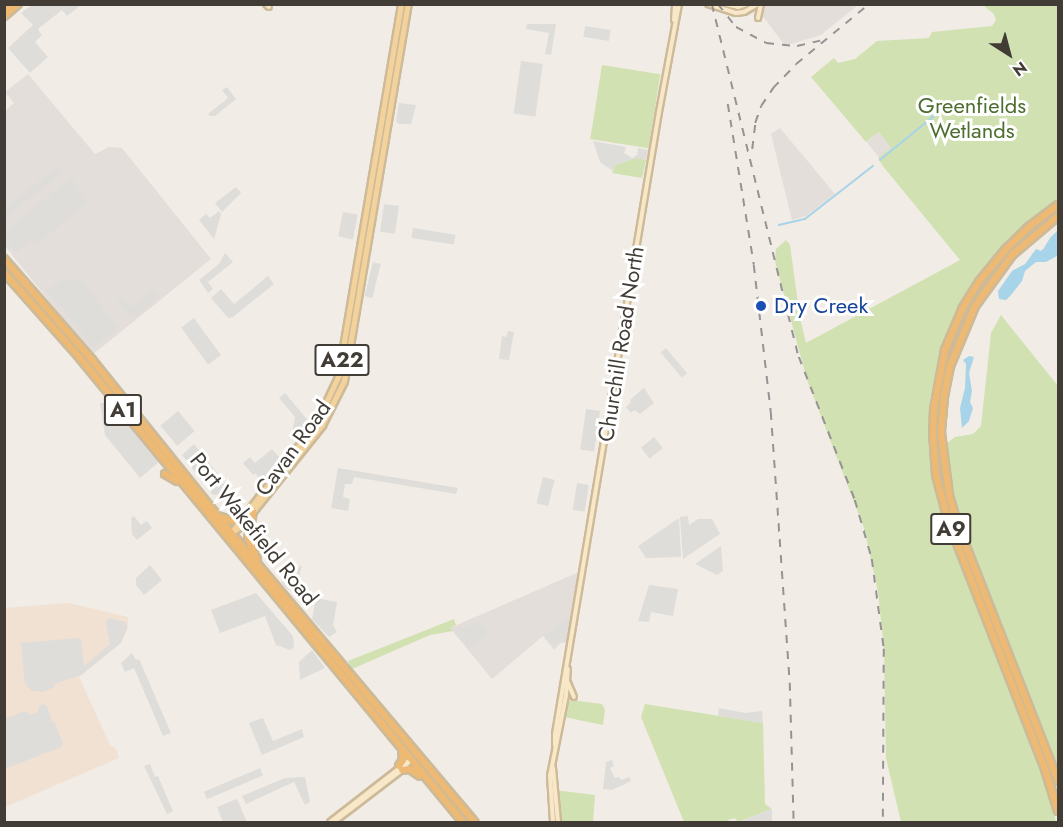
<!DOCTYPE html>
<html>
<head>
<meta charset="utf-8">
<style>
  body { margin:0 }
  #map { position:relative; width:1063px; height:827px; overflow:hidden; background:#f1ece5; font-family:Jost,sans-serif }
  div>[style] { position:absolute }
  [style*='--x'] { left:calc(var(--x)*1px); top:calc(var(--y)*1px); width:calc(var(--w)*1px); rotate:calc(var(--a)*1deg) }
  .commercial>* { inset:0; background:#f1e1d2 }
  .industrial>* { inset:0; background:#e3deda; transform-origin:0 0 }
  .green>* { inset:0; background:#d1e1b2; transform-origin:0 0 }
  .parking>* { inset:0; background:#dfddda; transform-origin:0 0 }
  .water>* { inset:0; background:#a7d4e8 }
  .stream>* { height:1.5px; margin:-0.75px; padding:0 0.75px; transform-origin:0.75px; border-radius:0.75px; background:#a7d4e8 }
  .roads { filter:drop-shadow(2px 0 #ccba99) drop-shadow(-2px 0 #ccba99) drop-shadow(0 2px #ccba99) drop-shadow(0 -2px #ccba99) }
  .secondary>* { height:4px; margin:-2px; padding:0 2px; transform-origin:2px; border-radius:2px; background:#f8e8c8 }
  .primary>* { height:4.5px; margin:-2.25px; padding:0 2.25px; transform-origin:2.25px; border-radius:2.25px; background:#f3d29c }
  .highway>* { height:6px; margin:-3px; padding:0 3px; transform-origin:3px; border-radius:3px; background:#eeb973 }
  .rail>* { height:1.5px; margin-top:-0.75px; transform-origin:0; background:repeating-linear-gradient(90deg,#949494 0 8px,transparent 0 16px) }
  .dots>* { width:16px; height:16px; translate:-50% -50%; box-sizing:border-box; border:3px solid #fff; border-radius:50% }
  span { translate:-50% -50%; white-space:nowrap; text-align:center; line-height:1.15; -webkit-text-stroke:6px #fff; paint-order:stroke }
  .shield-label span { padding:2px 4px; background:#fff; border:2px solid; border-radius:4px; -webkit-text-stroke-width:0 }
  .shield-label { font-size:21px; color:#423c36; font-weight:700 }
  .park-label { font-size:22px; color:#4d6e2f }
  .transit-label { font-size:22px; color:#164399 }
  .left { translate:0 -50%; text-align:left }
  .street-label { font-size:22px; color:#423c36 }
  .frame { position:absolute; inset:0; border:6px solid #423c36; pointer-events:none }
  .north { position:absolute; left:979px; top:24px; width:60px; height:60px; -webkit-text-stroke:4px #fff; paint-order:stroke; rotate:144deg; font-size:16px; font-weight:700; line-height:24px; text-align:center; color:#423c36 }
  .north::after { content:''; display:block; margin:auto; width:21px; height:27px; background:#423c36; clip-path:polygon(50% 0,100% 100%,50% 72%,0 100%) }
</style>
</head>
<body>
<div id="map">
  <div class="commercial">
    <div style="clip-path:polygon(68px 603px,128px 617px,128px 627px,121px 643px,79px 677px,110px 745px,116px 749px,119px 758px,5px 807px,5px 608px)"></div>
  </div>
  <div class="industrial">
    <div style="clip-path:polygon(765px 5px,858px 5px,821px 35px,791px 44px,784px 44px,764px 18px,761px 13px)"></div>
    <div style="clip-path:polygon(28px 74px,95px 154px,109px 147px,122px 148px,211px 259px,92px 355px,5px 246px,5px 111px,14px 103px,5px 92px)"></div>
    <div style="clip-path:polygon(780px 128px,835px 194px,806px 216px,792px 220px,771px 134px)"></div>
    <div style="left:879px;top:132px;width:21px;height:16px;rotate:51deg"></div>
    <div style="clip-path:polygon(579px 572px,568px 643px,561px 643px,554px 650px,543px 636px,492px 679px,450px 628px)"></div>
  </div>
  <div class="green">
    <div style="clip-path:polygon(983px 5px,1058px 5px,1058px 200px,1039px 213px,992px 259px,971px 286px,955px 313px,943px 346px,930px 399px,928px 437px,931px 474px,938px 504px,1032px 744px,1050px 794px,1056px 822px,901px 822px,886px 758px,884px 649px,878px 592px,864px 528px,807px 380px,775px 261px,776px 249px,786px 240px,790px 245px,800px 318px,806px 343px,960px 260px,882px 165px,878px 158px,891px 148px,879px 132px,866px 142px,811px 77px,834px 58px,838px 63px,855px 59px,877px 41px,929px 38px,932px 32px,992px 26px,996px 20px,994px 14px)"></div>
    <div style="left:602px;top:65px;width:59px;height:75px;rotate:9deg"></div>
    <div style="clip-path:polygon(636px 158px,646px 160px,642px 178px,612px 173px,615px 165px)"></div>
    <div style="clip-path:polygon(1001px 315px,1058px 386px,1058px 767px,961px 523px,950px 483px,946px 444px,955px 437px,973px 434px,981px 426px,991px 333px)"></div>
    <div style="clip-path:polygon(454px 619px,456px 625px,450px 628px,453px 631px,430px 635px,352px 669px,348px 661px)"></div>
    <div style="clip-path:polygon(571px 700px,602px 704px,605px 710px,603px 725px,564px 717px,566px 705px)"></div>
    <div style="clip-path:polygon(645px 704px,763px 723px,765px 804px,772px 809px,738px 822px,735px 818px,728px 820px,729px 822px,684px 822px,641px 717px)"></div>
    <div style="clip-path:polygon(554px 790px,595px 795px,593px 822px,558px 822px)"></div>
  </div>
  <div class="parking">
    <div style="clip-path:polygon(33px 4px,81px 5px,67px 16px,62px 10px,38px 29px,42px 35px,35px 42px,48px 57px,30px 73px,8px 48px,33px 25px,21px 13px)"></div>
    <div style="clip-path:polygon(527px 24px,556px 24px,551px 55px,545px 54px,549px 33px,526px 29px)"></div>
    <div style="left:585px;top:26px;width:26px;height:11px;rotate:9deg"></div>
    <div style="left:521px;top:61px;width:22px;height:53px;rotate:8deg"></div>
    <div style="clip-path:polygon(227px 87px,236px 99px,215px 116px,210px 116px,208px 114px,228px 98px,222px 90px)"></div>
    <div style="clip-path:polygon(399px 103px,416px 105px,411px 124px,398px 124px,396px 121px)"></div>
    <div style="clip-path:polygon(593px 141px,626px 147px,624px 153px,632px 158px,637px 155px,638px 148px,648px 150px,646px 160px,636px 158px,615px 165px,613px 171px,600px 162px)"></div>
    <div style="clip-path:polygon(57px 166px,62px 173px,5px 218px,5px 209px)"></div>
    <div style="clip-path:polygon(71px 177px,87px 203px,36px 245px,30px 241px,16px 253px,5px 239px,5px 232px)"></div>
    <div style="clip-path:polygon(236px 187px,241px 193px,222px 212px,215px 203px)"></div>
    <div style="left:384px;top:204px;width:15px;height:28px;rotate:8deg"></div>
    <div style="clip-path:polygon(219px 211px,221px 214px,214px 239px,199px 220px,206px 214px,210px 218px)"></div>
    <div style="left:343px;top:212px;width:15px;height:25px;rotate:11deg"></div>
    <div style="left:413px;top:228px;width:43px;height:10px;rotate:9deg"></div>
    <div style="clip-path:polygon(225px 253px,233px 262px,208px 282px,213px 289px,208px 293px,199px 280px,219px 264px)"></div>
    <div style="left:373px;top:262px;width:8px;height:35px;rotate:14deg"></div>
    <div style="clip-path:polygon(268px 276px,274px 284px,233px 317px,228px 318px,211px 298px,221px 289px,234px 304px)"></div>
    <div style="clip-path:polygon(64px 279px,80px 279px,119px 328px,94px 348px,46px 290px)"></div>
    <div style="clip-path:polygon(154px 289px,160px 296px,134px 317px,116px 302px,122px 297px,132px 307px)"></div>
    <div style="left:194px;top:318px;width:46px;height:16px;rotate:54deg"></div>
    <div style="clip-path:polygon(508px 331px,514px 332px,509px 360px,499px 359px,502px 336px,506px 337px)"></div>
    <div style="left:666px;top:348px;width:33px;height:7px;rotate:50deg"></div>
    <div style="clip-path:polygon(644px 388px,654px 403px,640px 414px,634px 410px,631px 413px,626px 407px,631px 402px,630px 400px)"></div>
    <div style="clip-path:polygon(285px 393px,310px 423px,299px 439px,291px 438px,295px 417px,279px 398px)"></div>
    <div style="clip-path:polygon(100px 403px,110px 403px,159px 462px,140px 478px,105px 435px)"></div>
    <div style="left:586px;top:409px;width:14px;height:41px;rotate:8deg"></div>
    <div style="left:178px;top:411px;width:26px;height:23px;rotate:50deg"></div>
    <div style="left:654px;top:437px;width:14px;height:17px;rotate:51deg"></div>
    <div style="clip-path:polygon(194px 444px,230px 489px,221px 495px,213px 495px,182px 455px)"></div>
    <div style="clip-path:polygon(272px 449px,280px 458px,260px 482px,256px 473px,253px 475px,243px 463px,250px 457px,255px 463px)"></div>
    <div style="clip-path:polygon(338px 468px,458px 488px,456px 494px,354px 477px,352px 484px,345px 484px,343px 497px,350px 499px,348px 511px,331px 508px)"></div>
    <div style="left:543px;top:477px;width:12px;height:27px;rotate:14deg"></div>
    <div style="left:577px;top:483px;width:12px;height:27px;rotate:9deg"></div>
    <div style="clip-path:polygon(134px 516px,141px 525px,147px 521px,152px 528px,137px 540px,132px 534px,131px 518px)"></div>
    <div style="clip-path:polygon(688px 516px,689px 525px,698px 519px,712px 519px,720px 534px,683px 559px,680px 517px)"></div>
    <div style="clip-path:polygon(679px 518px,681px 557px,646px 558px,638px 546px)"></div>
    <div style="clip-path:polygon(721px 546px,723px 571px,717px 575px,695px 564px)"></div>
    <div style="clip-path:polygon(150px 565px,162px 580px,144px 595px,136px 585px,136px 578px)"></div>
    <div style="clip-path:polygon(302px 565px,296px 591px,287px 589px,281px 582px)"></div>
    <div style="clip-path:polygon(649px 585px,678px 589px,673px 616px,651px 612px,649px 622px,638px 621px)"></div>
    <div style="clip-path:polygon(256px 593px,293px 636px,294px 647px,290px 650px,276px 645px,265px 616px,220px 633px,211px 610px)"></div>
    <div style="clip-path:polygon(316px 598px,337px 602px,333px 625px,337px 632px,329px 637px,312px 619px)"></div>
    <div style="clip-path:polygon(570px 617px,566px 641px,560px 641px,554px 647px,545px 636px)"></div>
    <div style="clip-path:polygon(109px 618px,126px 622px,127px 629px,121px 643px,81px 675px,54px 684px,55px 687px,43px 692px,32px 691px,25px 684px,21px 643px,78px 638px,81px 640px,84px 666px,110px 644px,106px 623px)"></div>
    <div style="clip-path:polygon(479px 622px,489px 634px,469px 649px,453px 630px)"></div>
    <div style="clip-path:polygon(312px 650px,325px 668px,300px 680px,299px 662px)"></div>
    <div style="clip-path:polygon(132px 653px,136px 660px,139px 659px,171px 733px,163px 736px,134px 668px,125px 672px,121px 663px)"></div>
    <div style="clip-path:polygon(44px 704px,47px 706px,52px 722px,54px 721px,63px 743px,61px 747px,5px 769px,5px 719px,24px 711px,31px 715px,38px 712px,39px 706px)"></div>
    <div style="clip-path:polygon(719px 708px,745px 713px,762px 711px,763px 723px,718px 716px)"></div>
    <div style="clip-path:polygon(263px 718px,273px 741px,302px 729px,304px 737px,262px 755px,249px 723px)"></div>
    <div style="clip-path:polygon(612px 760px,614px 766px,610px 768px,615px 778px,619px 777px,621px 780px,629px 777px,631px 781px,612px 790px,603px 789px,606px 762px)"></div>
    <div style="clip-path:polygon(150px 764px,155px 777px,158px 776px,173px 811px,167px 814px,144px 766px)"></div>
    <div style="left:260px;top:768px;width:8px;height:61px;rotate:67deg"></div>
    <div style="clip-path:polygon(305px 777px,310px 802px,305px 805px,294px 782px,246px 804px,242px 796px,285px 778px)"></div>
    <div style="clip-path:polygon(237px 799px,247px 822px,223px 822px,217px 807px)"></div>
    <div style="clip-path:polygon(772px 809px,772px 822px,738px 822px,744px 820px)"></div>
  </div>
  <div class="water">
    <div style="clip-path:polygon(1058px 230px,1057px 256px,1046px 262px,1036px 262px,1025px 271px,1022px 281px,1011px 295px,1006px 300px,999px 299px,998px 291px,1012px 271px,1025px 264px,1036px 249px,1041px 251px,1044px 248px,1050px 238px)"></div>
    <div style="clip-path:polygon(969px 356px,974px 357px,969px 373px,972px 391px,970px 402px,973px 408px,969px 421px,962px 428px,960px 408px,965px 388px,966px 364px,963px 360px)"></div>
  </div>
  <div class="stream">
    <div style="--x:880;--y:160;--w:62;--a:-39.1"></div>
    <div style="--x:928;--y:121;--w:6;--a:-39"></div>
    <div style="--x:933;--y:117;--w:8;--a:-120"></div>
    <div style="--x:779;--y:225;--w:27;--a:-13"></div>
    <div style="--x:805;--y:219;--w:86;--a:-37.9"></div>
  </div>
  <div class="roads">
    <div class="secondary">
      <div style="--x:266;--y:4;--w:4;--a:45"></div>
      <div style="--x:708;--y:4;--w:29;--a:18"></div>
      <div style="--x:736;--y:13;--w:8;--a:-7"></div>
      <div style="--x:744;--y:12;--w:16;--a:-30"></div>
      <div style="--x:725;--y:4;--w:13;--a:13"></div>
      <div style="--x:738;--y:7;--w:9;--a:-18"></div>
      <div style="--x:758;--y:18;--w:14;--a:-78"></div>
      <div style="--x:674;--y:20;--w:16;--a:-86"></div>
      <div style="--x:568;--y:683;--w:15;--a:67"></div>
      <div style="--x:555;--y:745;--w:11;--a:-90"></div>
      <div style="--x:555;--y:734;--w:631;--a:-80.51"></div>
      <div style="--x:659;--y:112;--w:110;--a:-79.5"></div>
      <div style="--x:553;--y:768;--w:54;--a:84.7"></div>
      <div style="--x:330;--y:822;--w:101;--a:-37.8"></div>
      <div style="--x:334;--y:822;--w:86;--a:-37.4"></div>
      <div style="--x:402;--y:770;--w:13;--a:-51"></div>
      <div style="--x:553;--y:822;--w:46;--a:-93.7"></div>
      <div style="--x:550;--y:776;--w:83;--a:-78.8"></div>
      <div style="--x:566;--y:695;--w:26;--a:-86"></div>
    </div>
    <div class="primary">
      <div style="--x:231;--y:533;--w:14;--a:-36"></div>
      <div style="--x:242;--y:525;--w:128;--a:-51.3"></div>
      <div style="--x:322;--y:425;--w:49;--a:-63.4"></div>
      <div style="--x:344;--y:381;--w:382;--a:-80.4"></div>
      <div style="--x:231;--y:533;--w:140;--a:-52.2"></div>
      <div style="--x:317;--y:422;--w:50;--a:-65"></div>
      <div style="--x:338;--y:377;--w:378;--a:-80.4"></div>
    </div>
    <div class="highway">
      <div style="--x:4;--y:10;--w:9;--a:-41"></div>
      <div style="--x:4;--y:16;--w:18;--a:-41"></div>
      <div style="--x:1058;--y:205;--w:38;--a:143"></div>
      <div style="--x:1028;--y:228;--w:29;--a:136"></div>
      <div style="--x:1007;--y:248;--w:44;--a:129.5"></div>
      <div style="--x:979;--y:282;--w:31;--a:122"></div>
      <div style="--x:963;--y:308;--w:46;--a:113.2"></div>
      <div style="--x:945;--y:350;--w:60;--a:100.6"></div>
      <div style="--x:934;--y:409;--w:24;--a:92"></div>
      <div style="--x:933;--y:433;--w:42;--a:85.9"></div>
      <div style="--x:936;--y:475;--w:47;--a:75.1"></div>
      <div style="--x:948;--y:520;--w:264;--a:68.7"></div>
      <div style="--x:1044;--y:766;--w:47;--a:72.7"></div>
      <div style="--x:1058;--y:216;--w:60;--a:139.7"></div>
      <div style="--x:1012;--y:255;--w:63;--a:126"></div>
      <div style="--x:975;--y:306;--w:65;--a:112.6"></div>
      <div style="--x:950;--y:366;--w:32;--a:101"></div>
      <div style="--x:944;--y:397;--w:36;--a:95"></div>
      <div style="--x:941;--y:433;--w:63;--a:82.6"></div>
      <div style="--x:949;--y:495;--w:32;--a:74"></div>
      <div style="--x:958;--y:526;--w:274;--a:68.6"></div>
      <div style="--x:4;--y:259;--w:134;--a:48.9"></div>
      <div style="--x:92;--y:360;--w:222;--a:51.2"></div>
      <div style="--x:231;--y:533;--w:378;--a:49.9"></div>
      <div style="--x:4;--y:272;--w:115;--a:48.5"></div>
      <div style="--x:80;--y:358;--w:602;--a:50.46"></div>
      <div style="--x:165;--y:474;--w:14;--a:30"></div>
      <div style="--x:253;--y:511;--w:27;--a:100"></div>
      <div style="--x:248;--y:538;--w:23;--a:67"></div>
      <div style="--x:221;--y:517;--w:12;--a:20"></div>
      <div style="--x:232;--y:521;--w:10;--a:-24"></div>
      <div style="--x:399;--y:766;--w:7;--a:-56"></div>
      <div style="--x:403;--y:760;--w:9;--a:-96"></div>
      <div style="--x:402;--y:770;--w:8;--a:-7"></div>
      <div style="--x:410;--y:769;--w:12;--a:35"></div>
    </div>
  </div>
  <div class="rail">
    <div style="--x:712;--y:4;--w:364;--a:76.2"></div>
    <div style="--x:799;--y:357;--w:154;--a:68.6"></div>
    <div style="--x:855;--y:500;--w:61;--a:73.9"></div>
    <div style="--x:872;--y:559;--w:91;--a:82.4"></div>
    <div style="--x:884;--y:649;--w:173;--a:90.3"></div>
    <div style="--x:718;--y:4;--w:29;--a:52"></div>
    <div style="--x:736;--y:27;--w:34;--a:28"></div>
    <div style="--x:766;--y:43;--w:31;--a:6"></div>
    <div style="--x:797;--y:46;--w:26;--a:-13"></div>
    <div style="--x:728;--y:104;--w:163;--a:80.8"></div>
    <div style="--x:754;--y:265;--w:148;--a:83.4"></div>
    <div style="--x:771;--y:412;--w:272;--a:86"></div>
    <div style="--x:790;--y:683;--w:139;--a:88.4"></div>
    <div style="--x:752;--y:149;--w:26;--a:-83"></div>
    <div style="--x:755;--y:123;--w:18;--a:-71"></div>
    <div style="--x:761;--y:106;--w:22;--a:-56"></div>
    <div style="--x:773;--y:88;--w:33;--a:-46"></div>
    <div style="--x:796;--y:64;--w:94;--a:-39.4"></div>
  </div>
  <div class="dots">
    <div style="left:761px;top:306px;background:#1a4fb4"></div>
  </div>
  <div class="shield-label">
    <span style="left:342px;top:360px">A22</span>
    <span style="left:123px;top:410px">A1</span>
    <span style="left:951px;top:529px">A9</span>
  </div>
  <div class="park-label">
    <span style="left:972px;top:118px">Greenfields<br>Wetlands</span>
  </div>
  <div class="transit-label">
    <span class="left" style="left:774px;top:306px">Dry Creek</span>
  </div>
  <div class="street-label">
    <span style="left:621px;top:344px;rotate:-81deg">Churchill Road North</span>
    <span style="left:293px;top:448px;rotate:-54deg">Cavan Road</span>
    <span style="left:254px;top:529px;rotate:51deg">Port Wakefield Road</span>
  </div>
  <div class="frame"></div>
  <div class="north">N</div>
</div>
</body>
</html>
